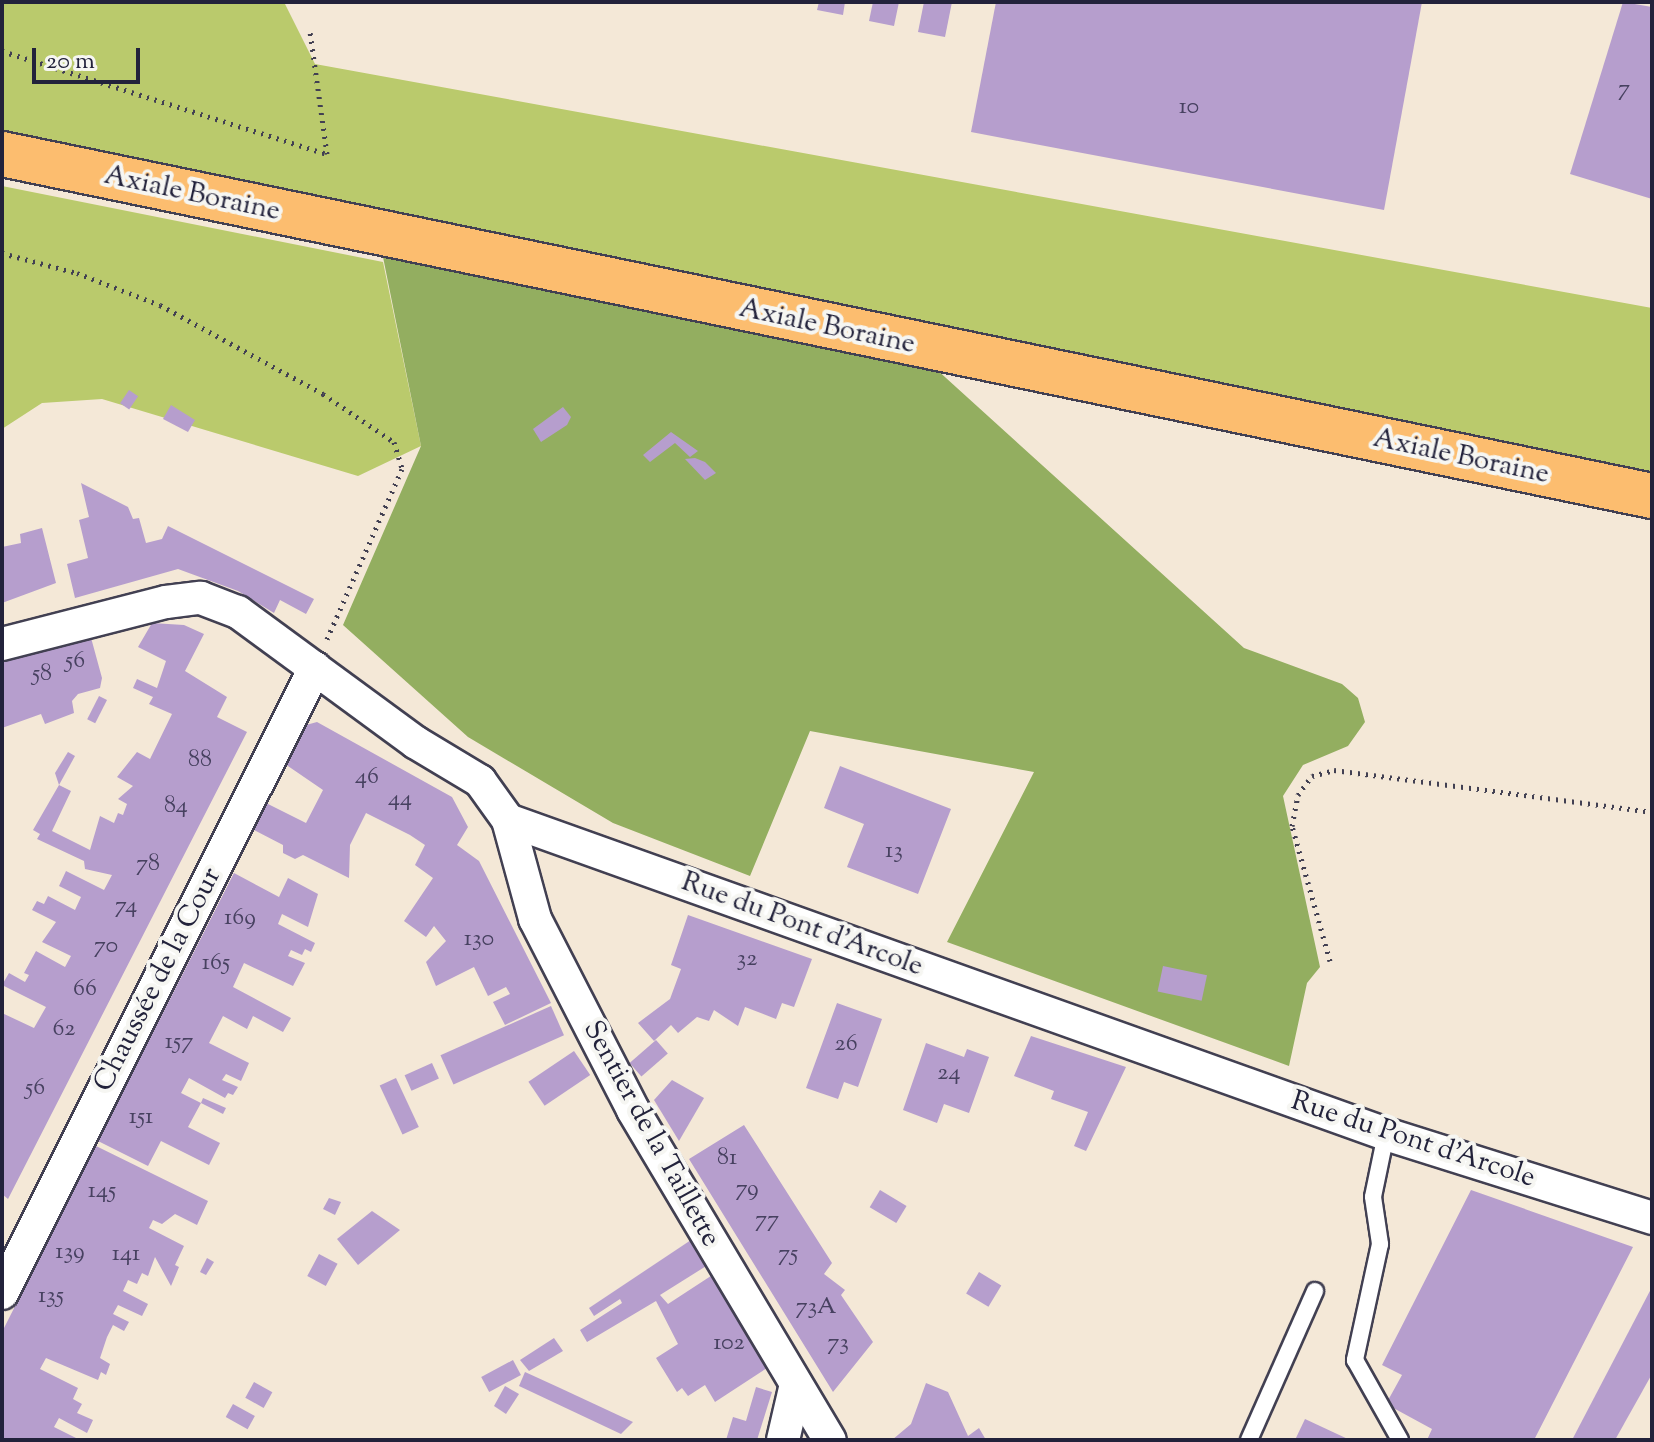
<!DOCTYPE html>
<html>
<head>
<meta charset="utf-8">
<style>
  body { margin:0 }
  #map { position:relative; width:1654px; height:1442px; overflow:hidden; background:#f4e8d7; font-family:"Sorts Mill Goudy",serif }
  div>[style] { position:absolute }
  [style*='--x'] { left:calc(var(--x)*1px); top:calc(var(--y)*1px); width:calc(var(--w)*1px); rotate:calc(var(--a)*1deg) }
  .green>* { inset:0; background:#baca6c }
  .forest>* { inset:0; background:#93ae60 }
  .building>* { inset:0; background:#b69ecd; transform-origin:0 0 }
  .path>* { height:5px; margin-top:-2.5px; transform-origin:0; background:repeating-linear-gradient(90deg,#424052 0 2px,transparent 0 8px) }
  .roads { filter:drop-shadow(2px 0 #424052) drop-shadow(-2px 0 #424052) drop-shadow(0 2px #424052) drop-shadow(0 -2px #424052) }
  .lane>* { height:16px; margin:-8px; padding:0 8px; transform-origin:8px; border-radius:8px; background:#fff }
  .street>* { height:32px; margin:-16px; padding:0 16px; transform-origin:16px; border-radius:16px; background:#fff }
  .primary>* { height:44px; margin:-22px; padding:0 22px; transform-origin:22px; border-radius:22px; background:#fcbd6f }
  span { translate:-50% -50%; white-space:nowrap; text-align:center; line-height:1.15; -webkit-text-stroke:8px #f6f6f2; paint-order:stroke }
  .number-label { font-size:24px; color:#474160 }
  .number-label span { -webkit-text-stroke-width:0 }
  .street-label { font-size:28px; color:#22223b }
  .frame { position:absolute; inset:0; border:4px solid #22223b; pointer-events:none }
  .scale { position:absolute; left:32px; top:48px; width:108px; height:36px; box-sizing:border-box; border:4px solid #22223b; border-top:0; padding-left:10px; font-size:24px; line-height:28px; white-space:nowrap; color:#22223b; -webkit-text-stroke:6px #f6f6f2; paint-order:stroke }
</style>
</head>
<body>
<div id="map">
  <div class="green">
    <div style="clip-path:polygon(2px 2px,284px 2px,315px 64px,1652px 308px,1652px 495px,2px 154px)"></div>
    <div style="clip-path:polygon(2px 186px,383px 262px,421px 446px,358px 476px,102px 399px,42px 403px,2px 429px)"></div>
  </div>
  <div class="forest">
    <div style="clip-path:polygon(383px 257px,935px 368px,1244px 648px,1342px 684px,1358px 698px,1365px 722px,1348px 746px,1303px 765px,1283px 796px,1320px 967px,1307px 983px,1289px 1066px,947px 942px,1034px 772px,810px 731px,750px 876px,613px 823px,468px 737px,343px 625px,421px 446px)"></div>
  </div>
  <div class="building">
    <div style="clip-path:polygon(819px 2px,845px 2px,843px 15px,817px 10px)"></div>
    <div style="clip-path:polygon(873px 2px,899px 2px,894px 26px,869px 21px)"></div>
    <div style="clip-path:polygon(924px 2px,952px 2px,945px 37px,918px 32px)"></div>
    <div style="clip-path:polygon(996px 2px,1422px 2px,1384px 210px,971px 132px)"></div>
    <div style="clip-path:polygon(1623px 2px,1652px 7px,1652px 199px,1570px 174px)"></div>
    <div style="left:129px;top:390px;width:11px;height:16px;rotate:34deg"></div>
    <div style="clip-path:polygon(171px 405px,195px 420px,188px 432px,163px 419px)"></div>
    <div style="clip-path:polygon(563px 407px,571px 417px,567px 425px,541px 442px,533px 429px)"></div>
    <div style="clip-path:polygon(671px 432px,698px 451px,690px 457px,675px 443px,650px 462px,643px 455px)"></div>
    <div style="clip-path:polygon(695px 458px,705px 462px,716px 473px,705px 480px,685px 459px)"></div>
    <div style="clip-path:polygon(81px 483px,128px 507px,133px 519px,139px 518px,146px 543px,162px 539px,168px 526px,314px 599px,306px 614px,280px 600px,274px 613px,238px 591px,178px 569px,75px 598px,67px 564px,88px 558px,79px 520px,89px 517px)"></div>
    <div style="clip-path:polygon(42px 528px,56px 583px,2px 603px,2px 547px,21px 543px,20px 534px)"></div>
    <div style="clip-path:polygon(152px 623px,184px 625px,204px 634px,185px 671px,227px 697px,217px 717px,247px 732px,8px 1199px,2px 1194px,2px 1013px,34px 1028px,46px 1007px,2px 985px,9px 973px,25px 982px,29px 975px,24px 973px,36px 951px,65px 967px,71px 956px,42px 942px,56px 922px,32px 910px,37px 901px,44px 904px,48px 896px,75px 910px,81px 897px,59px 886px,66px 871px,104px 890px,112px 875px,85px 869px,84px 861px,37px 839px,40px 834px,33px 830px,59px 785px,71px 791px,52px 831px,90px 850px,100px 816px,114px 823px,118px 813px,123px 815px,127px 804px,118px 799px,133px 786px,117px 777px,137px 752px,150px 759px,172px 714px,149px 704px,153px 697px,133px 688px,137px 679px,157px 688px,166px 661px,138px 647px)"></div>
    <div style="clip-path:polygon(90px 634px,102px 678px,100px 688px,78px 694px,72px 701px,74px 713px,45px 724px,41px 714px,2px 728px,2px 657px)"></div>
    <div style="left:99px;top:696px;width:9px;height:26px;rotate:27deg"></div>
    <div style="clip-path:polygon(317px 722px,452px 797px,468px 827px,457px 845px,479px 861px,551px 1003px,505px 1025px,493px 1002px,510px 994px,506px 987px,488px 996px,474px 967px,436px 986px,426px 962px,446px 941px,434px 926px,426px 937px,404px 921px,433px 878px,415px 865px,425px 845px,410px 835px,366px 813px,350px 845px,349px 878px,303px 855px,295px 859px,283px 853px,283px 845px,254px 830px,266px 803px,306px 823px,323px 790px,285px 764px,306px 725px)"></div>
    <div style="clip-path:polygon(68px 752px,75px 756px,59px 785px,55px 773px)"></div>
    <div style="clip-path:polygon(840px 766px,951px 809px,918px 894px,847px 867px,864px 824px,824px 808px)"></div>
    <div style="clip-path:polygon(234px 873px,279px 897px,288px 878px,318px 894px,308px 927px,282px 914px,278px 924px,315px 943px,311px 952px,305px 949px,302px 955px,291px 950px,288px 956px,305px 963px,293px 986px,244px 963px,233px 987px,291px 1018px,283px 1032px,253px 1016px,247px 1029px,223px 1016px,209px 1043px,249px 1063px,241px 1081px,226px 1074px,222px 1080px,238px 1087px,233px 1095px,228px 1093px,225px 1098px,189px 1078px,181px 1093px,201px 1103px,188px 1127px,220px 1143px,209px 1165px,161px 1141px,148px 1166px,98px 1141px)"></div>
    <div style="clip-path:polygon(688px 915px,812px 959px,794px 1007px,782px 1003px,776px 1019px,745px 1007px,738px 1026px,714px 1010px,709px 1021px,697px 1017px,678px 1033px,671px 1025px,654px 1041px,638px 1023px,670px 999px,681px 969px,671px 965px)"></div>
    <div style="left:1163px;top:966px;width:45px;height:26px;rotate:12deg"></div>
    <div style="clip-path:polygon(837px 1003px,882px 1019px,858px 1087px,844px 1082px,838px 1099px,806px 1088px)"></div>
    <div style="left:551px;top:1006px;width:32px;height:121px;rotate:66deg"></div>
    <div style="clip-path:polygon(1031px 1036px,1126px 1067px,1086px 1151px,1074px 1146px,1088px 1112px,1051px 1099px,1054px 1091px,1014px 1076px)"></div>
    <div style="left:656px;top:1040px;width:18px;height:35px;rotate:49deg"></div>
    <div style="clip-path:polygon(926px 1043px,964px 1057px,967px 1049px,989px 1057px,969px 1113px,944px 1104px,937px 1123px,903px 1110px)"></div>
    <div style="left:574px;top:1051px;width:29px;height:55px;rotate:56deg"></div>
    <div style="left:432px;top:1063px;width:17px;height:30px;rotate:66deg"></div>
    <div style="left:396px;top:1078px;width:54px;height:18px;rotate:65deg"></div>
    <div style="clip-path:polygon(672px 1080px,704px 1098px,679px 1141px,654px 1100px)"></div>
    <div style="clip-path:polygon(203px 1098px,226px 1108px,223px 1114px,201px 1103px)"></div>
    <div style="clip-path:polygon(744px 1125px,832px 1263px,824px 1274px,845px 1290px,841px 1295px,873px 1342px,833px 1392px,689px 1159px)"></div>
    <div style="clip-path:polygon(96px 1146px,208px 1201px,197px 1225px,175px 1214px,162px 1224px,153px 1220px,149px 1228px,184px 1246px,175px 1265px,179px 1267px,171px 1286px,155px 1257px,148px 1276px,142px 1273px,137px 1284px,128px 1280px,123px 1291px,148px 1304px,142px 1316px,118px 1305px,113px 1314px,129px 1322px,124px 1331px,113px 1325px,107px 1337px,100px 1358px,110px 1364px,106px 1375px,101px 1372px,98px 1380px,46px 1358px,40px 1369px,78px 1388px,73px 1399px,82px 1404px,77px 1413px,93px 1420px,87px 1433px,59px 1418px,54px 1427px,80px 1440px,2px 1440px,2px 1332px)"></div>
    <div style="left:880px;top:1190px;width:31px;height:20px;rotate:31deg"></div>
    <div style="clip-path:polygon(1471px 1190px,1633px 1247px,1534px 1440px,1427px 1440px,1432px 1429px,1386px 1404px,1402px 1375px,1382px 1365px)"></div>
    <div style="clip-path:polygon(329px 1198px,341px 1202px,335px 1215px,323px 1209px)"></div>
    <div style="clip-path:polygon(372px 1211px,400px 1230px,358px 1265px,337px 1239px)"></div>
    <div style="clip-path:polygon(694px 1238px,711px 1263px,660px 1295px,668px 1304px,717px 1272px,770px 1366px,715px 1402px,705px 1385px,688px 1396px,682px 1388px,677px 1392px,656px 1358px,678px 1344px,656px 1301px,587px 1342px,580px 1330px,622px 1303px,620px 1299px,594px 1316px,589px 1308px)"></div>
    <div style="left:319px;top:1254px;width:21px;height:25px;rotate:28deg"></div>
    <div style="clip-path:polygon(207px 1258px,214px 1262px,206px 1275px,200px 1272px)"></div>
    <div style="left:979px;top:1272px;width:26px;height:25px;rotate:31deg"></div>
    <div style="clip-path:polygon(1652px 1287px,1652px 1374px,1615px 1440px,1572px 1440px)"></div>
    <div style="clip-path:polygon(554px 1338px,563px 1351px,529px 1371px,520px 1360px)"></div>
    <div style="left:513px;top:1360px;width:17px;height:36px;rotate:62deg"></div>
    <div style="clip-path:polygon(525px 1372px,560px 1388px,633px 1422px,621px 1434px,519px 1386px)"></div>
    <div style="left:254px;top:1382px;width:21px;height:18px;rotate:29deg"></div>
    <div style="clip-path:polygon(926px 1383px,948px 1392px,968px 1436px,979px 1428px,986px 1440px,892px 1440px,911px 1424px)"></div>
    <div style="clip-path:polygon(505px 1386px,519px 1394px,506px 1414px,494px 1406px)"></div>
    <div style="clip-path:polygon(756px 1387px,772px 1392px,757px 1440px,726px 1440px,733px 1417px,746px 1421px)"></div>
    <div style="left:233px;top:1404px;width:25px;height:15px;rotate:29deg"></div>
    <div style="clip-path:polygon(1305px 1419px,1350px 1440px,1295px 1440px)"></div>
  </div>
  <div class="path">
    <div style="--x:2;--y:51;--w:341;--a:17.6"></div>
    <div style="--x:327;--y:154;--w:123;--a:-97.9"></div>
    <div style="--x:2;--y:253;--w:78;--a:14.9"></div>
    <div style="--x:77;--y:273;--w:89;--a:21.1"></div>
    <div style="--x:160;--y:305;--w:186;--a:28.6"></div>
    <div style="--x:323;--y:394;--w:86;--a:34.1"></div>
    <div style="--x:394;--y:442;--w:28;--a:73"></div>
    <div style="--x:402;--y:469;--w:186;--a:113.8"></div>
    <div style="--x:1330;--y:961;--w:140;--a:-105.7"></div>
    <div style="--x:1292;--y:826;--w:32;--a:-79"></div>
    <div style="--x:1298;--y:795;--w:24;--a:-54"></div>
    <div style="--x:1312;--y:776;--w:23;--a:-15"></div>
    <div style="--x:1334;--y:770;--w:321;--a:7.5"></div>
  </div>
  <div class="roads">
    <div class="lane">
      <div style="--x:1386;--y:1134;--w:64;--a:101.7"></div>
      <div style="--x:1373;--y:1197;--w:48;--a:81.5"></div>
      <div style="--x:1380;--y:1244;--w:119;--a:102.2"></div>
      <div style="--x:1355;--y:1360;--w:92;--a:60.6"></div>
      <div style="--x:1249;--y:1440;--w:163;--a:-66.1"></div>
    </div>
    <div class="street">
      <div style="--x:2;--y:644;--w:169;--a:-14.4"></div>
      <div style="--x:166;--y:602;--w:35;--a:-7"></div>
      <div style="--x:201;--y:598;--w:40;--a:21"></div>
      <div style="--x:238;--y:612;--w:220;--a:36.3"></div>
      <div style="--x:415;--y:742;--w:76;--a:31"></div>
      <div style="--x:480;--y:781;--w:48;--a:54.3"></div>
      <div style="--x:508;--y:820;--w:932;--a:19.68"></div>
      <div style="--x:1386;--y:1134;--w:279;--a:17.5"></div>
      <div style="--x:508;--y:820;--w:103;--a:74.7"></div>
      <div style="--x:535;--y:919;--w:215;--a:62.8"></div>
      <div style="--x:633;--y:1110;--w:384;--a:59.2"></div>
      <div style="--x:2;--y:1293;--w:699;--a:-63.4"></div>
      <div style="--x:783;--y:1440;--w:57;--a:-76.9"></div>
    </div>
    <div class="primary">
      <div style="--x:2;--y:154;--w:1685;--a:11.71"></div>
    </div>
  </div>
  <div class="number-label">
    <span style="left:1624px;top:90px">7</span>
    <span style="left:1189px;top:108px">10</span>
    <span style="left:75px;top:662px">56</span>
    <span style="left:42px;top:675px">58</span>
    <span style="left:200px;top:761px">88</span>
    <span style="left:367px;top:778px">46</span>
    <span style="left:400px;top:800px">44</span>
    <span style="left:176px;top:807px">84</span>
    <span style="left:894px;top:852px">13</span>
    <span style="left:148px;top:865px">78</span>
    <span style="left:126px;top:907px">74</span>
    <span style="left:240px;top:919px">169</span>
    <span style="left:479px;top:940px">130</span>
    <span style="left:106px;top:947px">70</span>
    <span style="left:747px;top:960px">32</span>
    <span style="left:216px;top:964px">165</span>
    <span style="left:85px;top:990px">66</span>
    <span style="left:64px;top:1030px">62</span>
    <span style="left:179px;top:1043px">157</span>
    <span style="left:846px;top:1045px">26</span>
    <span style="left:949px;top:1074px">24</span>
    <span style="left:35px;top:1089px">56</span>
    <span style="left:141px;top:1118px">151</span>
    <span style="left:727px;top:1159px">81</span>
    <span style="left:747px;top:1190px">79</span>
    <span style="left:102px;top:1192px">145</span>
    <span style="left:767px;top:1221px">77</span>
    <span style="left:70px;top:1253px">139</span>
    <span style="left:126px;top:1255px">141</span>
    <span style="left:788px;top:1255px">75</span>
    <span style="left:51px;top:1297px">135</span>
    <span style="left:816px;top:1308px">73A</span>
    <span style="left:729px;top:1344px">102</span>
    <span style="left:838px;top:1344px">73</span>
  </div>
  <div class="street-label">
    <span style="left:192px;top:194px;rotate:12deg">Axiale Boraine</span>
    <span style="left:827px;top:327px;rotate:12deg">Axiale Boraine</span>
    <span style="left:1461px;top:457px;rotate:12deg">Axiale Boraine</span>
    <span style="left:802px;top:925px;rotate:20deg">Rue du Pont d'Arcole</span>
    <span style="left:158px;top:980px;rotate:-63deg">Chaussée de la Cour</span>
    <span style="left:651px;top:1134px;rotate:61deg">Sentier de la Taillette</span>
    <span style="left:1413px;top:1140px;rotate:18deg">Rue du Pont d'Arcole</span>
  </div>
  <div class="frame"></div>
  <div class="scale">20 m</div>
</div>
</body>
</html>
